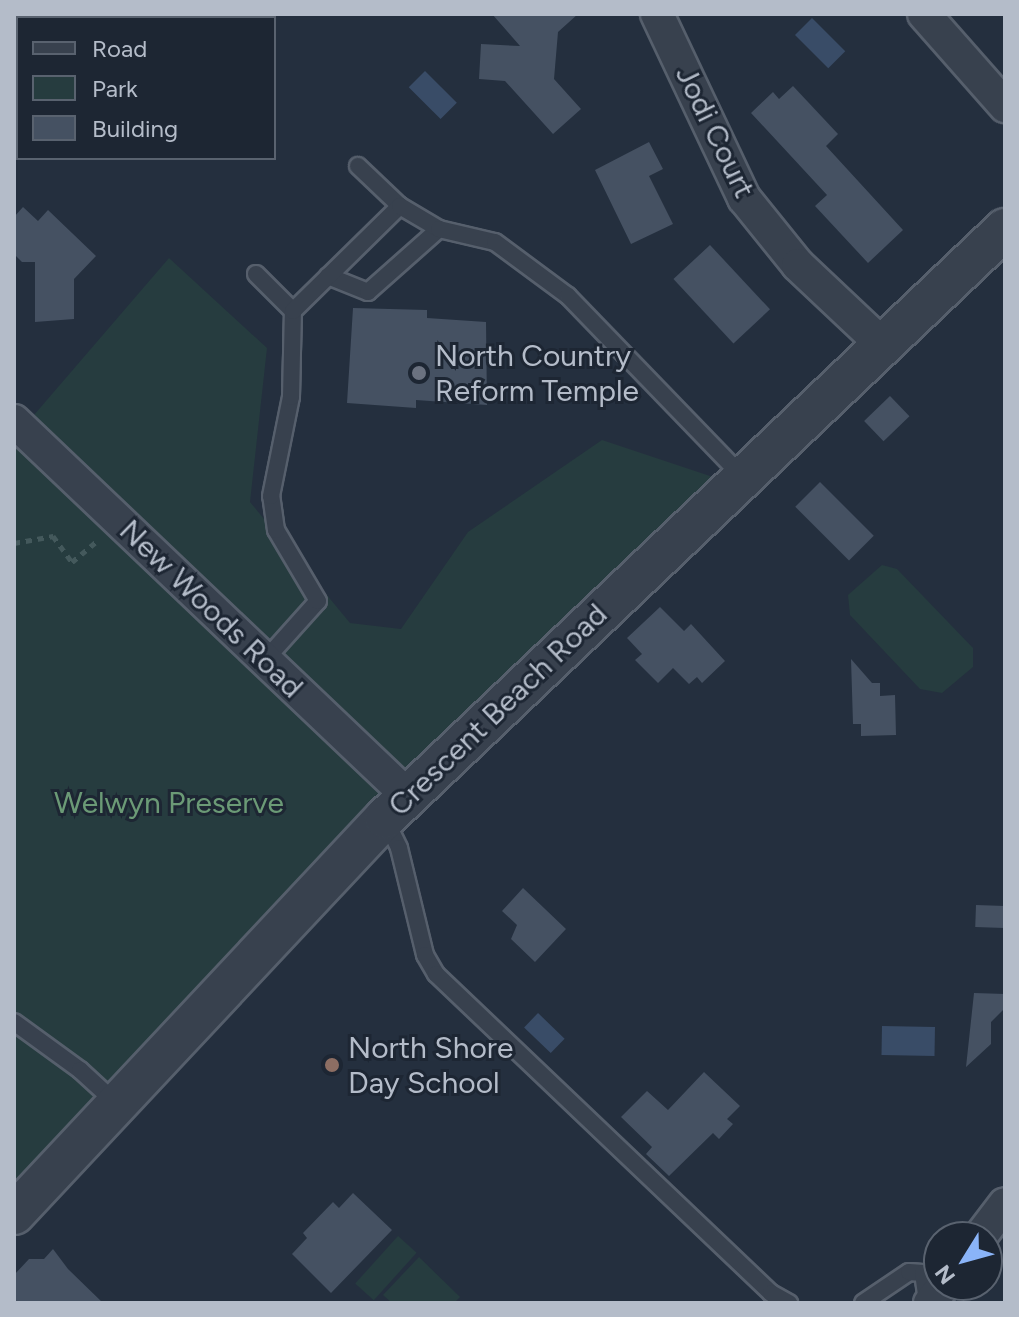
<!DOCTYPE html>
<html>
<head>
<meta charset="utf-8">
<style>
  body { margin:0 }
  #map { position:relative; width:1019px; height:1317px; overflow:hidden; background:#242f3e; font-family:Figtree,sans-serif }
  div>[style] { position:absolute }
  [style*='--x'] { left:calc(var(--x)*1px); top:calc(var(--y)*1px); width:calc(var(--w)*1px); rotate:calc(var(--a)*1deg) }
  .green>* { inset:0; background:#263c3f; transform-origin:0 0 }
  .water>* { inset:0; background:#394c67; transform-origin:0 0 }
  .building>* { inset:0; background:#455162; transform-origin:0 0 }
  .path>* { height:5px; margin-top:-2.5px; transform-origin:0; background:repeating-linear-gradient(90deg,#44595c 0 6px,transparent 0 12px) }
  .roads { filter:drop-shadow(2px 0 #565f6c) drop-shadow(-2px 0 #565f6c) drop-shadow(0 2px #565f6c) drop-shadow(0 -2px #565f6c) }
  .service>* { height:16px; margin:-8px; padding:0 8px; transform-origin:8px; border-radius:8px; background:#38414e }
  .minor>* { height:32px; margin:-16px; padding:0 16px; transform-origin:16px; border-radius:16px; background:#38414e }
  .tertiary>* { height:40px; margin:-20px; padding:0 20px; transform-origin:20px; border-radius:20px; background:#38414e }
  .dots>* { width:22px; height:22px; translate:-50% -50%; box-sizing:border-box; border:4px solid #1d2633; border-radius:50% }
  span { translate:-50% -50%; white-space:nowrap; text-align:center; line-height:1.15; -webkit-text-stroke:6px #1d2633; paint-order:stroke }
  .street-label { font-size:30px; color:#b4bcc9 }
  .poi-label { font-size:30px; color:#b4bcc9 }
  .left { translate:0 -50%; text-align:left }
  .park-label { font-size:30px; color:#6b9a76 }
  .frame { position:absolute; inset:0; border:16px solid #b4bcc9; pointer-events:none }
  .legend { position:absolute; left:16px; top:16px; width:260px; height:144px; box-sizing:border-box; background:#1d2633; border:2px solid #59626f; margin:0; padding:10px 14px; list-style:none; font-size:24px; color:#b4bcc9 }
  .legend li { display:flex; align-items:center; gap:16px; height:40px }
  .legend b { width:40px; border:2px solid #59626f }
  .north { position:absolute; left:923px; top:1221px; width:80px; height:80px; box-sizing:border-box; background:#1d2633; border:2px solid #59626f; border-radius:50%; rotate:233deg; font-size:22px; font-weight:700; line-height:32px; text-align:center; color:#b4bcc9 }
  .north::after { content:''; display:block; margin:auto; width:28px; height:36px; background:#8ab4f8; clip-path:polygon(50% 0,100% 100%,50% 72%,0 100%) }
</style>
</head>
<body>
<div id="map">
  <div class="green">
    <div style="clip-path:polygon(169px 258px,267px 348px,250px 502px,350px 623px,401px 629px,468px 532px,602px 440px,716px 478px,406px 779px,34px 415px)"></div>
    <div style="clip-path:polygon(14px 443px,388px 796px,14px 1199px)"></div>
    <div style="clip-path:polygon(882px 565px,897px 569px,973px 648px,973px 667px,942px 693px,920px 689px,850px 615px,848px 595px)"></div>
    <div style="left:398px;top:1236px;width:25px;height:64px;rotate:42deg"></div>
    <div style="clip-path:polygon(419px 1257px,460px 1297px,454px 1303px,392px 1303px,383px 1295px)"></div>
  </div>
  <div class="water">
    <div style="left:812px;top:18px;width:47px;height:24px;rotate:45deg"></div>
    <div style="left:425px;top:71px;width:45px;height:23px;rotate:45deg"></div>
    <div style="left:538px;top:1013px;width:37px;height:20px;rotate:44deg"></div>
    <div style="left:882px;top:1026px;width:53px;height:29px;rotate:1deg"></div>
  </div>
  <div class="building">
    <div style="clip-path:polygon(492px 14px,578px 14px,558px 32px,554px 79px,581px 109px,553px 134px,505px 81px,479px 79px,481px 44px,520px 46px)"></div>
    <div style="clip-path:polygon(793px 86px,838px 134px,826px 146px,903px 230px,868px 263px,815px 206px,827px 195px,751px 113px,773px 92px,779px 99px)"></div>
    <div style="clip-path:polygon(649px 142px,663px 169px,649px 176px,673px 224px,631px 244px,595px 170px)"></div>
    <div style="clip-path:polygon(23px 207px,38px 221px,48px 210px,96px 256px,74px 279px,74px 319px,35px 322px,35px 262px,22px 262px,15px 255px,14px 217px)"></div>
    <div style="left:710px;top:245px;width:88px;height:50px;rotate:47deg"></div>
    <div style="clip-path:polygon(353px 308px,427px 310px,427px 318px,486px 322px,487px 405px,416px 400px,416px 408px,347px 403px)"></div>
    <div style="left:890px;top:396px;width:28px;height:36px;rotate:46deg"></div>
    <div style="left:820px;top:482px;width:76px;height:35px;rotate:45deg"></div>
    <div style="clip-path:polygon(660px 607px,684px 631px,691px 624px,725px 661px,702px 683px,697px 677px,689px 684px,673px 668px,658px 683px,635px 660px,642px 654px,627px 638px)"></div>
    <div style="clip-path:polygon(851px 659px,872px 683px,880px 683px,880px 696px,895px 695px,896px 735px,861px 736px,861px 724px,853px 724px)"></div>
    <div style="clip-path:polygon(523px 888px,566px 929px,535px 962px,511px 939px,517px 925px,502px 911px)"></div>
    <div style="left:976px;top:905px;width:29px;height:22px;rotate:2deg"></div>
    <div style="clip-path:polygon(974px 993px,1005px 994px,1005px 1008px,991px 1022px,991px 1044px,966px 1067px)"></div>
    <div style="clip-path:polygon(704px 1072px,740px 1106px,727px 1119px,733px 1124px,719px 1139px,713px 1133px,669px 1176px,646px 1154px,652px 1147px,621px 1117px,647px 1091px,668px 1110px)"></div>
    <div style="clip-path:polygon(353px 1193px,392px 1230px,331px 1293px,292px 1254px,307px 1238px,303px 1233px,333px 1202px,339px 1208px)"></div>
    <div style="clip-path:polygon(53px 1249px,68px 1269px,103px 1303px,14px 1303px,14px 1275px,29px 1259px,44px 1259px)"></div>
  </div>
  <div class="path">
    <div style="--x:14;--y:543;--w:40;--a:-10"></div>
    <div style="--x:53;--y:536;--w:32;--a:54"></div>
    <div style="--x:72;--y:562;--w:35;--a:-40"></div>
  </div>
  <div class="roads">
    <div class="service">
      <div style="--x:358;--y:166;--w:58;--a:43.6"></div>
      <div style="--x:256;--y:274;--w:52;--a:45"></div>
      <div style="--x:328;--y:276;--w:43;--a:21.8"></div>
      <div style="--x:368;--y:292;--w:95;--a:-41.6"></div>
      <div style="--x:265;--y:660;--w:79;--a:-48.1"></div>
      <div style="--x:318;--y:601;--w:82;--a:-120.6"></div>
      <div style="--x:276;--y:530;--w:34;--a:-98"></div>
      <div style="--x:271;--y:496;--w:101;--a:-78.6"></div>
      <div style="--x:291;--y:397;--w:86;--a:-88.7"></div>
      <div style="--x:293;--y:311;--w:150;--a:-44.5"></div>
      <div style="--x:400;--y:206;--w:45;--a:30.5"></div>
      <div style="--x:439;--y:229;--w:57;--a:13.1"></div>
      <div style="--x:495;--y:242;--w:91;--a:36.5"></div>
      <div style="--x:568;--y:296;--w:252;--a:46"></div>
      <div style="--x:385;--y:819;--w:32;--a:64"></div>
      <div style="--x:399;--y:848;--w:110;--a:76.3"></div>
      <div style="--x:425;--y:955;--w:22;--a:60"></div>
      <div style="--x:436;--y:974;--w:463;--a:43.6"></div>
      <div style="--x:771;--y:1293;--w:21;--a:29"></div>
      <div style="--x:14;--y:1022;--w:82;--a:36"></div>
      <div style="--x:80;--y:1070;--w:49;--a:42.5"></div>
      <div style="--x:863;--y:1303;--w:55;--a:-34"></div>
      <div style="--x:909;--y:1272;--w:14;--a:4"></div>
      <div style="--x:923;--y:1273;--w:30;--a:82"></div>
    </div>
    <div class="minor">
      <div style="--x:657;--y:14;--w:204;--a:64.7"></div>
      <div style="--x:744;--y:198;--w:86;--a:51.1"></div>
      <div style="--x:798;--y:265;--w:117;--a:43.3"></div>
      <div style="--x:924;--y:14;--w:123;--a:48.6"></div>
      <div style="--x:14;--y:421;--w:544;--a:43.58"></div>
      <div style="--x:980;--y:1237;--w:41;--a:-52.9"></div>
      <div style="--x:930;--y:1303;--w:23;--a:-52"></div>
    </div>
    <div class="tertiary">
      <div style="--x:14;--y:1214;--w:543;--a:-46.87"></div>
      <div style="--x:385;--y:818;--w:855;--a:-43.53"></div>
    </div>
  </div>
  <div class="dots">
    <div style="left:419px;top:373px;background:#6b7280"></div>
    <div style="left:332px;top:1065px;background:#8d6e63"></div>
  </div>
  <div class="street-label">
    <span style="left:715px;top:132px;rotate:64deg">Jodi Court</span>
    <span style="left:211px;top:609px;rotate:44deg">New Woods Road</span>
    <span style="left:498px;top:710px;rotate:-44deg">Crescent Beach Road</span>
  </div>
  <div class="poi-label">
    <span class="left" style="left:435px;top:373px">North Country<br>Reform Temple</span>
    <span class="left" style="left:348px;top:1065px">North Shore<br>Day School</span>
  </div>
  <div class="park-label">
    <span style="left:169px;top:803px">Welwyn Preserve</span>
  </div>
  <div class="frame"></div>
  <ul class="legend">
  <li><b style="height:10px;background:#38414e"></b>Road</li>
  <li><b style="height:22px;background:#263c3f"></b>Park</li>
  <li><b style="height:22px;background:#455162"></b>Building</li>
  </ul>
  <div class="north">N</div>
</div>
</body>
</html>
